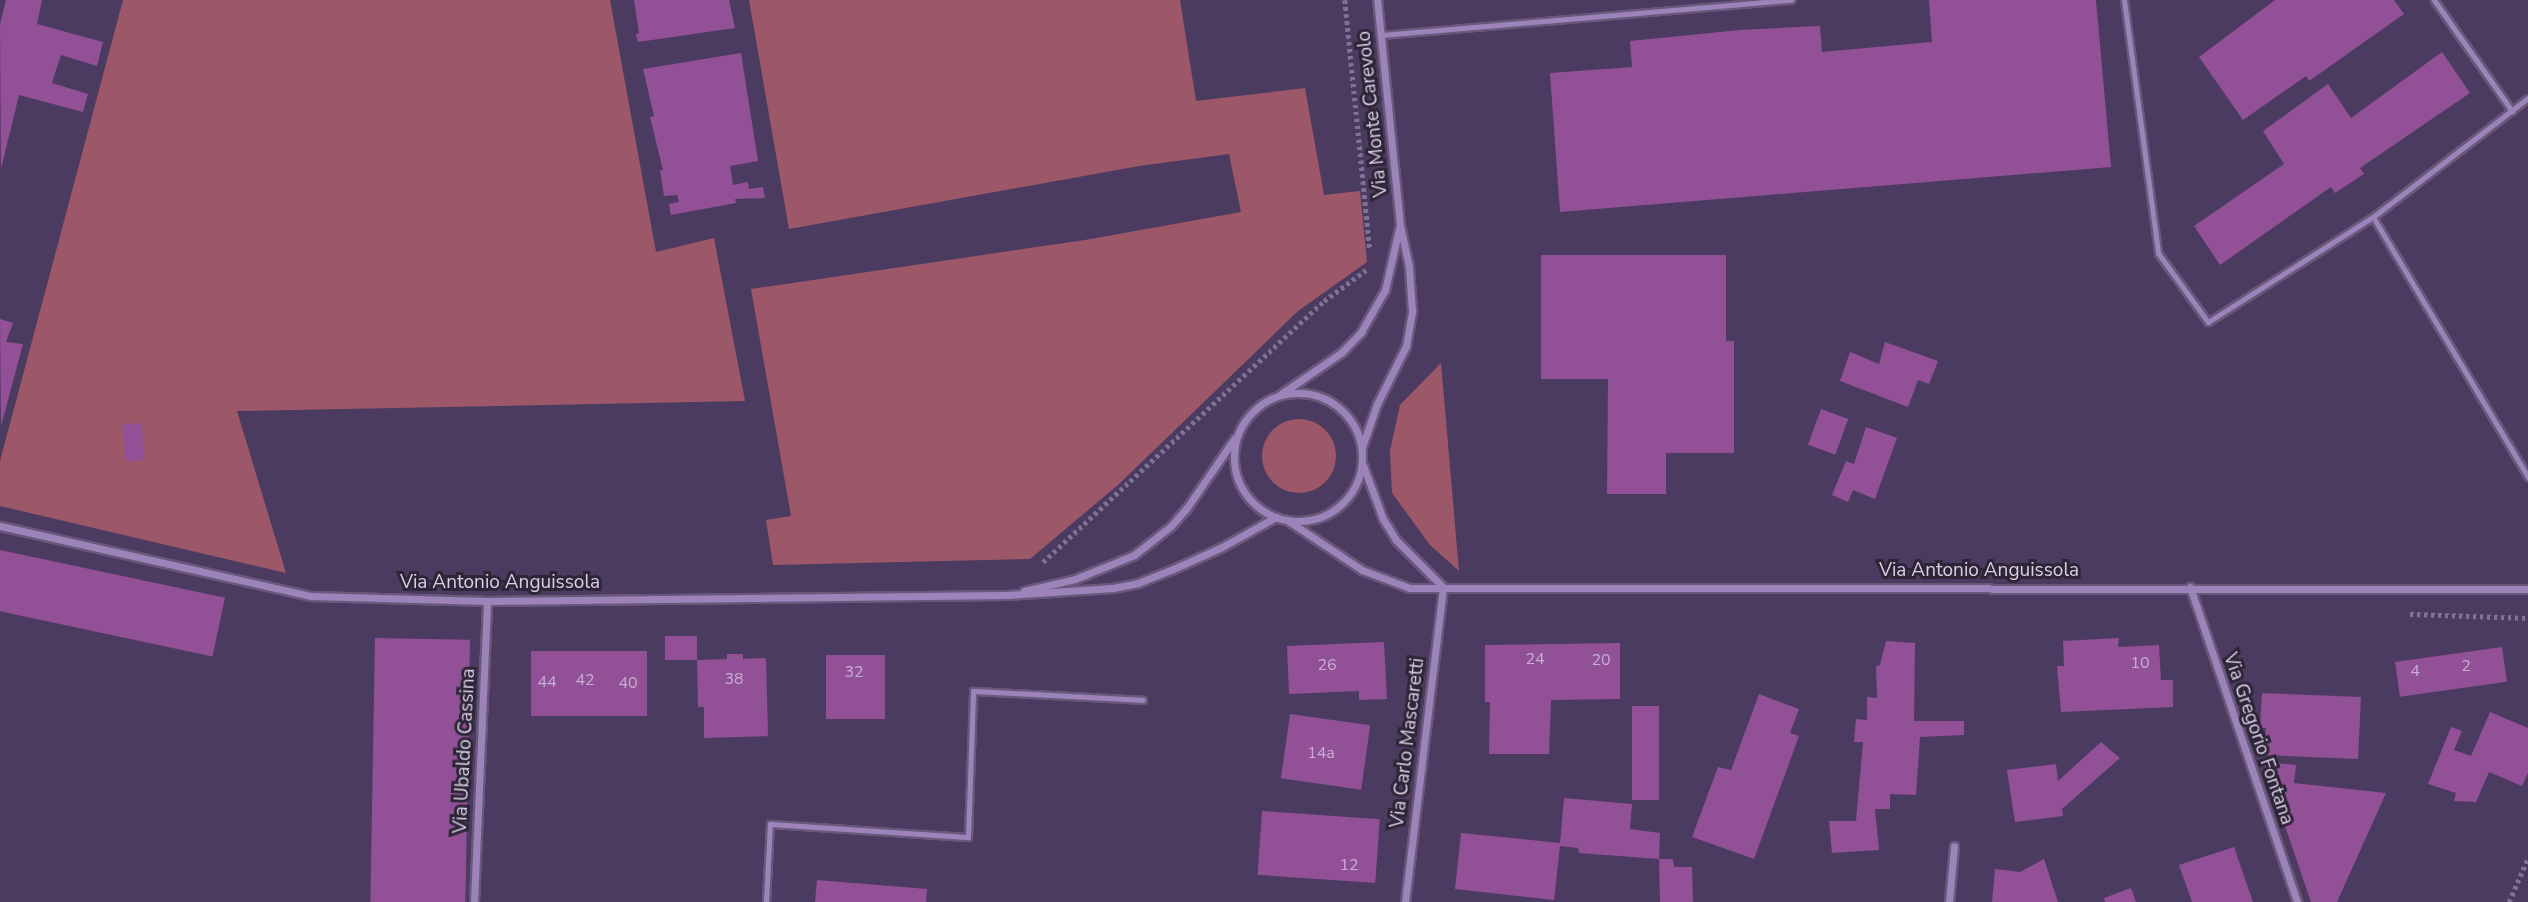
<!DOCTYPE html>
<html>
<head>
<meta charset="utf-8">
<style>
  body { margin:0 }
  #map { position:relative; width:2528px; height:902px; overflow:hidden; background:#4c3b60; font-family:"Nunito Sans",sans-serif }
  div>[style] { position:absolute }
  [style*='--x'] { left:calc(var(--x)*1px); top:calc(var(--y)*1px); width:calc(var(--w)*1px); rotate:calc(var(--a)*1deg) }
  .green>* { inset:0; background:#9c5869 }
  .round { border-radius:50% }
  .building>* { inset:0; background:#925097; transform-origin:0 0 }
  .path>* { height:4.5px; margin-top:-2.25px; transform-origin:0; background:repeating-linear-gradient(90deg,#807292 0 3.5px,transparent 0 7px) }
  .roads { filter:drop-shadow(2px 0 #68597b) drop-shadow(-2px 0 #68597b) drop-shadow(0 2px #68597b) drop-shadow(0 -2px #68597b) }
  .service>* { height:5px; margin:-2.5px; padding:0 2.5px; transform-origin:2.5px; border-radius:2.5px; background:#9c83ba }
  .minor>* { height:7px; margin:-3.5px; padding:0 3.5px; transform-origin:3.5px; border-radius:3.5px; background:#9c83ba }
  .minor>.ring { margin:-3.5px; padding:0; box-sizing:content-box; background:none; border:7px solid #9c83ba; border-radius:50% }
  span { translate:-50% -50%; white-space:nowrap; text-align:center; line-height:1.15; -webkit-text-stroke:6px #2e2637; paint-order:stroke }
  .number-label { font-size:16px; color:#c6afd2 }
  .number-label span { -webkit-text-stroke-width:0 }
  .street-label { font-size:19px; color:#d8cfe6 }
</style>
</head>
<body>
<div id="map">
  <div class="green">
    <div style="clip-path:polygon(123px 0,610px 0,656px 252px,714px 238px,745px 401px,237px 411px,286px 573px,0 506px,0 461px)"></div>
    <div style="clip-path:polygon(749px 0,1180px 0,1196px 101px,1305px 88px,1324px 195px,1360px 191px,1367px 262px,1298px 311px,1119px 484px,1030px 559px,773px 565px,766px 520px,791px 516px,751px 289px,1085px 240px,1241px 212px,1229px 154px,1139px 166px,789px 229px)"></div>
    <div style="clip-path:polygon(1441px 363px,1459px 571px,1430px 545px,1392px 493px,1390px 451px,1400px 405px)"></div>
    <div class="round" style="left:1262px;top:419px;width:74px;height:74px"></div>
  </div>
  <div class="building">
    <div style="clip-path:polygon(6px 0,42px 0,37px 24px,103px 42px,97px 66px,61px 55px,52px 83px,88px 94px,83px 112px,19px 95px,1px 169px,0 24px)"></div>
    <div style="clip-path:polygon(634px 0,729px 0,735px 28px,638px 42px,636px 34px,639px 33px)"></div>
    <div style="clip-path:polygon(1929px 0,2096px 0,2111px 167px,1560px 212px,1550px 73px,1632px 67px,1630px 41px,1740px 30px,1820px 26px,1822px 52px,1932px 42px)"></div>
    <div style="clip-path:polygon(2275px 0,2394px 0,2404px 14px,2309px 81px,2306px 76px,2243px 120px,2199px 57px)"></div>
    <div style="clip-path:polygon(2442px 52px,2470px 93px,2360px 168px,2364px 174px,2335px 193px,2331px 187px,2220px 265px,2194px 226px,2284px 164px,2263px 131px,2328px 84px,2351px 118px)"></div>
    <div style="clip-path:polygon(741px 53px,758px 161px,730px 166px,733px 185px,748px 182px,749px 189px,763px 187px,765px 198px,735px 199px,736px 203px,671px 215px,669px 204px,679px 202px,677px 195px,664px 196px,660px 170px,663px 170px,650px 117px,654px 116px,643px 69px)"></div>
    <div style="clip-path:polygon(1541px 255px,1726px 255px,1726px 341px,1734px 341px,1734px 453px,1666px 453px,1666px 494px,1607px 494px,1608px 379px,1541px 379px)"></div>
    <div style="clip-path:polygon(0 319px,13px 323px,6px 342px,23px 344px,1px 426px)"></div>
    <div style="clip-path:polygon(1885px 342px,1938px 361px,1929px 384px,1918px 380px,1908px 407px,1840px 381px,1850px 352px,1879px 364px)"></div>
    <div style="left:1821px;top:409px;width:29px;height:38px;rotate:20deg"></div>
    <div style="left:141px;top:423px;width:37px;height:19px;rotate:84deg"></div>
    <div style="clip-path:polygon(1866px 427px,1897px 438px,1875px 499px,1853px 490px,1848px 502px,1832px 495px,1846px 461px,1854px 464px)"></div>
    <div style="left:0;top:550px;width:230px;height:60px;rotate:12deg"></div>
    <div style="left:697px;top:636px;width:24px;height:32px;rotate:90deg"></div>
    <div style="left:375px;top:638px;width:95px;height:264px;rotate:1deg"></div>
    <div style="clip-path:polygon(2119px 638px,2118px 647px,2159px 645px,2161px 680px,2173px 680px,2173px 707px,2061px 712px,2057px 666px,2064px 666px,2063px 641px)"></div>
    <div style="clip-path:polygon(1886px 641px,1915px 643px,1914px 721px,1964px 721px,1964px 735px,1920px 737px,1916px 795px,1890px 794px,1890px 809px,1875px 809px,1879px 850px,1832px 853px,1829px 821px,1856px 821px,1863px 742px,1854px 742px,1856px 719px,1867px 720px,1867px 697px,1877px 698px,1876px 666px,1880px 665px)"></div>
    <div style="clip-path:polygon(1384px 642px,1387px 699px,1359px 700px,1359px 691px,1289px 694px,1287px 646px)"></div>
    <div style="clip-path:polygon(1620px 643px,1620px 699px,1551px 700px,1549px 754px,1489px 754px,1490px 702px,1485px 702px,1485px 645px)"></div>
    <div style="left:2502px;top:647px;width:35px;height:108px;rotate:82deg"></div>
    <div style="left:531px;top:651px;width:116px;height:65px"></div>
    <div style="clip-path:polygon(727px 654px,743px 654px,743px 659px,766px 658px,768px 736px,704px 738px,704px 707px,698px 707px,697px 660px,727px 659px)"></div>
    <div style="left:826px;top:655px;width:59px;height:64px"></div>
    <div style="clip-path:polygon(2262px 693px,2361px 697px,2358px 759px,2265px 755px,2266px 728px,2260px 728px)"></div>
    <div style="clip-path:polygon(1759px 694px,1799px 709px,1790px 733px,1799px 736px,1754px 859px,1692px 837px,1718px 767px,1731px 770px)"></div>
    <div style="left:1632px;top:706px;width:27px;height:94px"></div>
    <div style="clip-path:polygon(2490px 712px,2528px 728px,2528px 773px,2522px 786px,2489px 772px,2476px 802px,2454px 801px,2456px 793px,2428px 784px,2451px 727px,2462px 731px,2454px 750px,2471px 756px)"></div>
    <div style="left:1290px;top:714px;width:81px;height:65px;rotate:8deg"></div>
    <div style="clip-path:polygon(2101px 742px,2120px 758px,2062px 809px,2063px 816px,2015px 822px,2007px 770px,2056px 764px,2058px 781px)"></div>
    <div style="clip-path:polygon(2263px 762px,2296px 765px,2294px 783px,2386px 793px,2337px 902px,2311px 902px)"></div>
    <div style="clip-path:polygon(1564px 798px,1632px 804px,1630px 829px,1660px 833px,1659px 859px,1579px 853px,1578px 848px,1560px 846px,1554px 900px,1455px 889px,1461px 833px,1560px 843px)"></div>
    <div style="left:1262px;top:811px;width:118px;height:64px;rotate:4deg"></div>
    <div style="clip-path:polygon(2234px 847px,2253px 902px,2192px 902px,2179px 865px)"></div>
    <div style="clip-path:polygon(1659px 859px,1673px 859px,1674px 867px,1692px 867px,1693px 902px,1660px 902px)"></div>
    <div style="clip-path:polygon(2044px 859px,2058px 902px,1992px 902px,1995px 869px,2020px 872px)"></div>
    <div style="clip-path:polygon(817px 880px,927px 889px,926px 902px,815px 902px)"></div>
    <div style="clip-path:polygon(2131px 888px,2136px 902px,2105px 902px,2104px 898px)"></div>
  </div>
  <div class="path">
    <div style="--x:1345;--y:0;--w:251;--a:84.3"></div>
    <div style="--x:1043;--y:562;--w:384;--a:-42.9"></div>
    <div style="--x:1324;--y:301;--w:52;--a:-36.4"></div>
    <div style="--x:2410;--y:614;--w:118;--a:1.9"></div>
    <div style="--x:2509;--y:902;--w:48;--a:-66.6"></div>
  </div>
  <div class="roads">
    <div class="service">
      <div style="--x:2124;--y:0;--w:255;--a:82.3"></div>
      <div style="--x:2158;--y:253;--w:85;--a:54.1"></div>
      <div style="--x:2208;--y:322;--w:196;--a:-32.5"></div>
      <div style="--x:2434;--y:0;--w:136;--a:54.9"></div>
      <div style="--x:1381;--y:35;--w:412;--a:-4.9"></div>
      <div style="--x:2528;--y:98;--w:195;--a:142.5"></div>
      <div style="--x:2373;--y:217;--w:303;--a:59.2"></div>
      <div style="--x:766;--y:902;--w:78;--a:-87.1"></div>
      <div style="--x:770;--y:824;--w:198;--a:3.8"></div>
      <div style="--x:968;--y:837;--w:146;--a:-88"></div>
      <div style="--x:973;--y:691;--w:170;--a:3"></div>
    </div>
    <div class="minor">
      <div class="ring" style="left:1234px;top:393px;width:121px;height:121px"></div>
      <div style="--x:1281;--y:394;--w:74;--a:-34.5"></div>
      <div style="--x:1342;--y:352;--w:28;--a:-46"></div>
      <div style="--x:1361;--y:332;--w:48;--a:-60.3"></div>
      <div style="--x:1385;--y:290;--w:63;--a:-77.1"></div>
      <div style="--x:1362;--y:447;--w:46;--a:-70.8"></div>
      <div style="--x:1377;--y:404;--w:65;--a:-63.4"></div>
      <div style="--x:1406;--y:346;--w:36;--a:-80"></div>
      <div style="--x:1412;--y:311;--w:44;--a:-93.9"></div>
      <div style="--x:1409;--y:267;--w:43;--a:-102.1"></div>
      <div style="--x:1400;--y:225;--w:226;--a:-95.8"></div>
      <div style="--x:1363;--y:465;--w:58;--a:69.7"></div>
      <div style="--x:1383;--y:519;--w:25;--a:58"></div>
      <div style="--x:1396;--y:540;--w:66;--a:45"></div>
      <div style="--x:1287;--y:520;--w:90;--a:33.7"></div>
      <div style="--x:1362;--y:570;--w:51;--a:20.6"></div>
      <div style="--x:1410;--y:588;--w:1118;--a:0.05"></div>
      <div style="--x:0;--y:526;--w:319;--a:12.7"></div>
      <div style="--x:311;--y:596;--w:176;--a:1.6"></div>
      <div style="--x:487;--y:601;--w:520;--a:-0.66"></div>
      <div style="--x:1007;--y:595;--w:106;--a:-3.8"></div>
      <div style="--x:1113;--y:588;--w:25;--a:-11"></div>
      <div style="--x:1138;--y:583;--w:35;--a:-22"></div>
      <div style="--x:1171;--y:570;--w:56;--a:-24.3"></div>
      <div style="--x:1222;--y:547;--w:62;--a:-29.1"></div>
      <div style="--x:2190;--y:587;--w:333;--a:71.2"></div>
      <div style="--x:1024;--y:591;--w:52;--a:-13.2"></div>
      <div style="--x:1075;--y:579;--w:64;--a:-22.1"></div>
      <div style="--x:1134;--y:555;--w:47;--a:-38.1"></div>
      <div style="--x:1171;--y:526;--w:23;--a:-49"></div>
      <div style="--x:1186;--y:509;--w:86;--a:-55.4"></div>
      <div style="--x:474;--y:902;--w:301;--a:-87.5"></div>
      <div style="--x:1405;--y:902;--w:316;--a:-83.1"></div>
      <div style="--x:1949;--y:902;--w:56;--a:-84.9"></div>
    </div>
  </div>
  <div class="number-label">
    <span style="left:1535px;top:659px">24</span>
    <span style="left:1601px;top:660px">20</span>
    <span style="left:2140px;top:663px">10</span>
    <span style="left:1327px;top:665px">26</span>
    <span style="left:2466px;top:666px">2</span>
    <span style="left:2415px;top:671px">4</span>
    <span style="left:854px;top:672px">32</span>
    <span style="left:734px;top:679px">38</span>
    <span style="left:585px;top:680px">42</span>
    <span style="left:547px;top:682px">44</span>
    <span style="left:628px;top:683px">40</span>
    <span style="left:1321px;top:753px">14a</span>
    <span style="left:1349px;top:865px">12</span>
  </div>
  <div class="street-label">
    <span style="left:1373px;top:114px;rotate:-96deg">Via Monte Carevolo</span>
    <span style="left:1979px;top:571px">Via Antonio Anguissola</span>
    <span style="left:500px;top:583px">Via Antonio Anguissola</span>
    <span style="left:2258px;top:739px;rotate:71deg">Via Gregorio Fontana</span>
    <span style="left:1408px;top:743px;rotate:-83deg">Via Carlo Mascaretti</span>
    <span style="left:465px;top:751px;rotate:-87deg">Via Ubaldo Cassina</span>
  </div>
</div>
</body>
</html>
